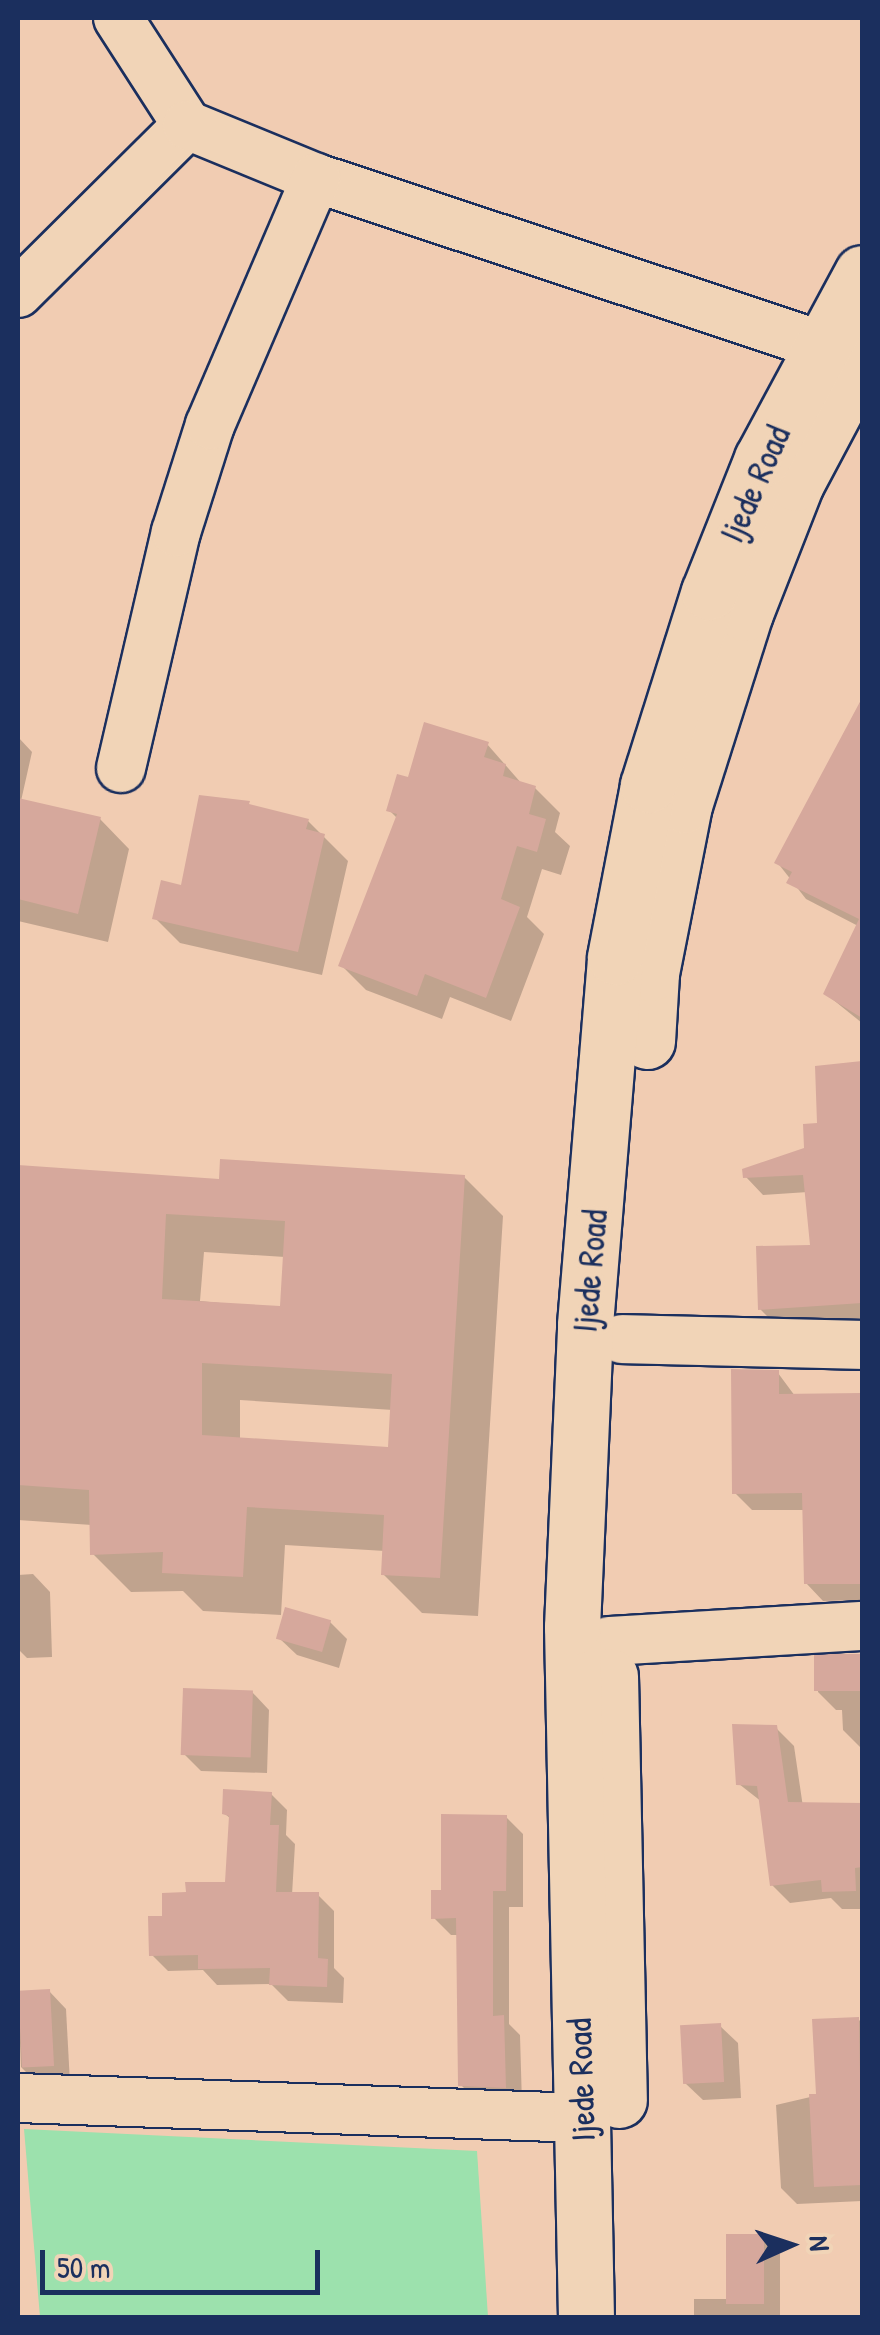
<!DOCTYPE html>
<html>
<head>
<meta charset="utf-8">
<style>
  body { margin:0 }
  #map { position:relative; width:880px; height:2335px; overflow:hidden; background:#f1ccb2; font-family:"Patrick Hand",sans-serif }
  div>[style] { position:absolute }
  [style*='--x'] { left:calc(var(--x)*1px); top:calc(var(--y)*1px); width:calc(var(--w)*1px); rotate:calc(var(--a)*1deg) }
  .green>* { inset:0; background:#9ce1ad }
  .shadow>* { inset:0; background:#0003 }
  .building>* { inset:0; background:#d6a89c; transform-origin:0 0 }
  .roads { filter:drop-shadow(2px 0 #1b2f5e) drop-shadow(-2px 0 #1b2f5e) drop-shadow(0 2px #1b2f5e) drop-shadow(0 -2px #1b2f5e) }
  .minor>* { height:48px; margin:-24px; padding:0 24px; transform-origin:24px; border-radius:24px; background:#f1d4b7 }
  .major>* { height:55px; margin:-27.5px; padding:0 27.5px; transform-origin:27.5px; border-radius:27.5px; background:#f1d4b7 }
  span { translate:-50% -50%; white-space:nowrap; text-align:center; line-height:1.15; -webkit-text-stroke:8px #f1d4b7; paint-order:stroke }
  .street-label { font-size:35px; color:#1b2f5e }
  .frame { position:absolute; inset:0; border:20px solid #1b2f5e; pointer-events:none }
  .north { position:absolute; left:740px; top:2195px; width:100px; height:100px; -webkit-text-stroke:8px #f1d4b7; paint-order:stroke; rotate:87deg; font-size:28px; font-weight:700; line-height:40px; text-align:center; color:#1b2f5e }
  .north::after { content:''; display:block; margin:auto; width:35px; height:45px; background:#1b2f5e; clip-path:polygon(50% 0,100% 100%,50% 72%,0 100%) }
  .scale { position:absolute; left:40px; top:2250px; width:280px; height:45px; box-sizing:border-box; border:5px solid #1b2f5e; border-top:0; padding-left:12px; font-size:30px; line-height:35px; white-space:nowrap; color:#1b2f5e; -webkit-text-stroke:8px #f1d4b7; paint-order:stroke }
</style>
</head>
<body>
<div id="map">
  <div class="green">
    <div style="clip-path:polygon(24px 2129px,477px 2151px,488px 2317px,40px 2317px)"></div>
  </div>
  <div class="shadow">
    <div style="clip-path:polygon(862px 699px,862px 928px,806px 899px,777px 862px)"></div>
    <div style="clip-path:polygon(18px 737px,32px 752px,21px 801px,100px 819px,129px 849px,108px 942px,18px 921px)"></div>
    <div style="clip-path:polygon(487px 744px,522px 784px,535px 788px,560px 813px,555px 832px,570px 846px,561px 875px,542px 869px,527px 917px,544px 934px,511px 1021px,450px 997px,442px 1019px,366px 990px,341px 965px,398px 819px,389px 810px,410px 780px)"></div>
    <div style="clip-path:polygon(223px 798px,308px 821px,348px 861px,322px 975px,180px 943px,155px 918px,183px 888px)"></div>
    <div style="clip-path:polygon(846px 952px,862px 955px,862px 1023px,826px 994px)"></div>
    <div style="clip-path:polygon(862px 1063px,862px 1321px,777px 1326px,760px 1309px,813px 1248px,808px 1192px,763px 1195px,746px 1177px,806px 1150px,820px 1126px,818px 1068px)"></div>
    <div style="clip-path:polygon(evenodd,18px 1168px,221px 1182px,464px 1177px,503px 1216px,478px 1616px,422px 1613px,383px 1574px,385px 1551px,285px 1545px,281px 1615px,203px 1611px,183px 1591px,131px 1592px,92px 1553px,92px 1525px,18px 1520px,18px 1168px,204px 1252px,285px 1257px,282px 1309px,200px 1301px,204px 1252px,18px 1168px,240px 1400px,393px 1410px,390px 1449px,240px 1440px,240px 1400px)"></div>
    <div style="clip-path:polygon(778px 1373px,795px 1396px,862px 1395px,862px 1600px,823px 1601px,806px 1583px,805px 1510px,752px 1510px,735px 1493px)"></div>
    <div style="clip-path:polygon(33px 1574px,50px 1592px,52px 1657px,27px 1658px,18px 1649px,18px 1575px)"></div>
    <div style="clip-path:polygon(330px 1622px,347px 1639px,339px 1668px,297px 1655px,279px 1638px)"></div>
    <div style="clip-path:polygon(862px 1656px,862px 1748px,861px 1748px,843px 1730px,842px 1710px,836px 1710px,818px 1692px,817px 1659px)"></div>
    <div style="clip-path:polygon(252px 1692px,269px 1710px,267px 1773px,201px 1771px,184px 1754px)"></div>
    <div style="clip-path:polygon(776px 1728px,794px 1746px,803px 1807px,862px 1805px,862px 1909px,842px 1909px,831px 1898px,790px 1903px,772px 1885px,762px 1802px,739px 1784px)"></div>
    <div style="clip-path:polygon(271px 1794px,287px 1810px,286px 1835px,295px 1844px,292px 1895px,318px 1895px,334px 1911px,334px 1968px,344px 1978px,343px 2003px,288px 2001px,271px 1984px,217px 1985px,203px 1970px,168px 1971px,152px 1955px,164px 1918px,188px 1894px,227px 1884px,231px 1819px,224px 1813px)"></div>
    <div style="clip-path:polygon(506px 1817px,523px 1834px,523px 1907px,509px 1907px,509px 2024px,520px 2035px,522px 2104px,478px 2102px,461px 2085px,459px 1935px,451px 1935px,434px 1918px,444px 1892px)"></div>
    <div style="clip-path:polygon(49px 1991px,66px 2009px,70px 2083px,38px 2084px,21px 2067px,18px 1993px)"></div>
    <div style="clip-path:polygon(858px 2019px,862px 2023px,862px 2201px,797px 2204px,781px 2188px,776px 2105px,819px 2095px)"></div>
    <div style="clip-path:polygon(720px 2026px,738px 2043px,741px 2098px,703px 2100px,685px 2083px)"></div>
    <div style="clip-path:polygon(763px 2237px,780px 2254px,780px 2318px,694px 2318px,694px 2299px,729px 2299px)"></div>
  </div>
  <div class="building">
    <div style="clip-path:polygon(862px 698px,862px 1018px,823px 994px,859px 919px,786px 883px,792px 872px,774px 863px)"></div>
    <div style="clip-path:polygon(424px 722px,489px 742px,484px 757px,506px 764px,503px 776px,536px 786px,529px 814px,546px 819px,537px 852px,517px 846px,501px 899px,520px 907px,486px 998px,425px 974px,417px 996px,338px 966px,397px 814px,386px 811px,397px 774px,408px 777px)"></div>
    <div style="clip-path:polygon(199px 795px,250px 801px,249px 804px,309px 819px,306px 829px,325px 834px,298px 952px,152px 919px,161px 880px,181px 885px)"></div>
    <div style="clip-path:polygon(18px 798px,101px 817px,78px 914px,18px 899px)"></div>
    <div style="clip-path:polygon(862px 1061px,862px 1303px,758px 1310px,756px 1246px,810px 1245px,803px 1175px,743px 1178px,742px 1169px,804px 1148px,803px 1124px,817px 1123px,815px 1066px)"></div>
    <div style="clip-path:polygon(evenodd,220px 1159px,465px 1175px,440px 1578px,381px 1575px,384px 1515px,247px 1507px,243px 1577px,162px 1573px,163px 1552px,90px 1555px,89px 1490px,18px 1485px,18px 1165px,219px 1179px,220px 1159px,166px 1214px,285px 1221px,280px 1306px,162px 1299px,166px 1214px,220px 1159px,202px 1363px,392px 1374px,388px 1447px,202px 1435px,202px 1363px)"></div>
    <div style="clip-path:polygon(731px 1369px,779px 1370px,779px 1394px,862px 1393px,862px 1584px,804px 1584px,802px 1493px,732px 1494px)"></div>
    <div style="left:285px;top:1607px;width:48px;height:33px;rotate:16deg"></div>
    <div style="left:862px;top:1654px;width:37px;height:48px;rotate:90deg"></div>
    <div style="left:183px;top:1688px;width:70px;height:67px;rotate:2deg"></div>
    <div style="clip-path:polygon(732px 1724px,777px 1725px,788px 1802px,862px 1803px,862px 1867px,855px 1868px,856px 1891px,822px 1892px,821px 1880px,770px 1886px,757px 1786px,736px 1785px)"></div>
    <div style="clip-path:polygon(223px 1789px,272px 1792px,270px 1825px,279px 1825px,276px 1892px,319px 1892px,318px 1958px,328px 1959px,327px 1987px,269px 1985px,270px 1968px,198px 1969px,198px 1955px,149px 1956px,148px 1916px,162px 1916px,162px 1893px,186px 1892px,185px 1882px,225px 1882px,229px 1816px,222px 1814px)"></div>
    <div style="clip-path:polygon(441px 1814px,507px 1815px,506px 1891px,493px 1891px,493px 2016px,504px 2015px,506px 2088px,458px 2086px,456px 1918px,431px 1919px,431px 1890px,441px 1890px)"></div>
    <div style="left:50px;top:1989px;width:77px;height:32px;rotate:87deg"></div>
    <div style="clip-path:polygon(859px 2017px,862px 2185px,814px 2187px,809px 2094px,816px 2094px,812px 2019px)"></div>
    <div style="left:721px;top:2023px;width:59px;height:41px;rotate:87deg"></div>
    <div style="left:726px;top:2234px;width:38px;height:70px"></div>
  </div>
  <div class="roads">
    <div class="minor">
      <div style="--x:118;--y:18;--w:127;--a:57.2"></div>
      <div style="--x:18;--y:293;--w:238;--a:-44.8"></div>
      <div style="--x:187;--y:125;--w:139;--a:22.3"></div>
      <div style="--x:316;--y:178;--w:534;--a:18.33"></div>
      <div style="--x:121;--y:768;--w:242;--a:-76.9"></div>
      <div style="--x:176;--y:532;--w:112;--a:-72.4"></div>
      <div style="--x:210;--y:425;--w:269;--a:-66.8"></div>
      <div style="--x:622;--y:1339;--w:240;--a:1.4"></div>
      <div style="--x:609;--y:1641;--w:253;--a:-3.4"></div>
      <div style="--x:18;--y:2098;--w:565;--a:2.03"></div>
    </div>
    <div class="major">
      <div style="--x:647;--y:1041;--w:68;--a:-86.6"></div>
      <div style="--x:651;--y:973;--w:171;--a:-78.9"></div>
      <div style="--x:684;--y:805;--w:201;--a:-72.4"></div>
      <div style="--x:745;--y:613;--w:140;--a:-68.6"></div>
      <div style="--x:796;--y:483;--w:140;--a:-62"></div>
      <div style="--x:610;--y:1676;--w:424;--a:88.8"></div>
      <div style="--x:586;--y:2318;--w:691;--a:-91.16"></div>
      <div style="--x:572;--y:1627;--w:303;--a:-87.5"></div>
      <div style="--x:585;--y:1324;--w:368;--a:-85.3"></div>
      <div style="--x:615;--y:957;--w:175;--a:-79.1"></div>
      <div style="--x:648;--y:785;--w:202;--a:-72.5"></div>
      <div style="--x:709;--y:592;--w:143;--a:-68.3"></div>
      <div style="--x:762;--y:459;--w:211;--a:-61.7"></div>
    </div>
  </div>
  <div class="street-label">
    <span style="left:755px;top:484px;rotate:-66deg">Ijede Road</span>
    <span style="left:590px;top:1271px;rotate:-85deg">Ijede Road</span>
    <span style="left:581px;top:2080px;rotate:-92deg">Ijede Road</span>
  </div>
  <div class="frame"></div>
  <div class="north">N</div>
  <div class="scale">50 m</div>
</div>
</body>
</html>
